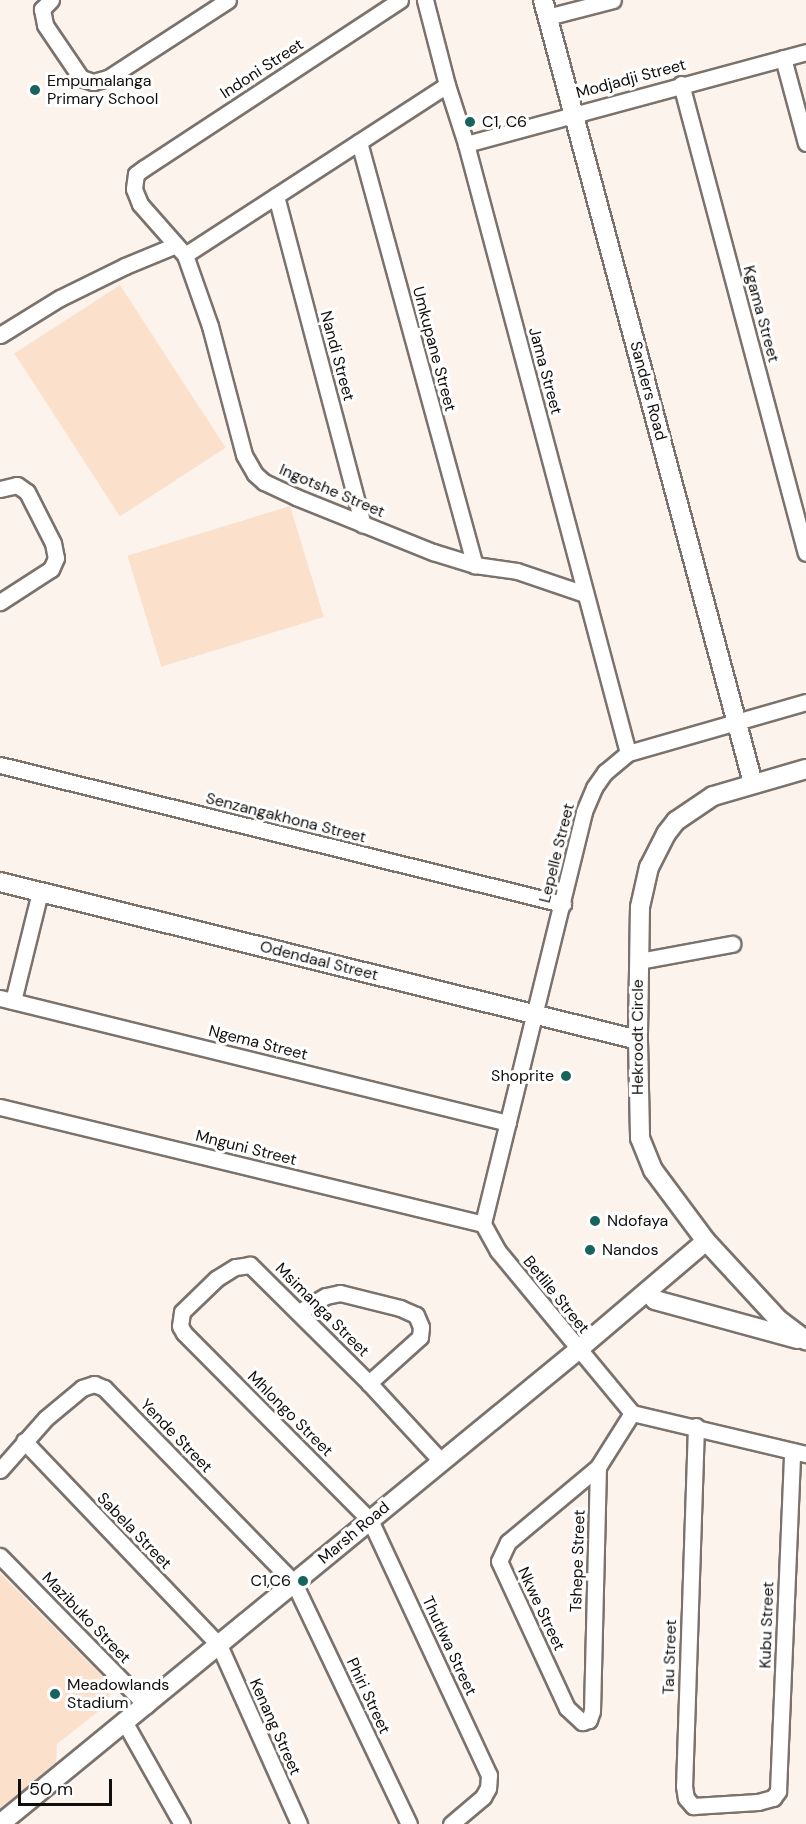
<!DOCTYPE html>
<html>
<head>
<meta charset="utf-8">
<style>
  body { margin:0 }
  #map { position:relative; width:806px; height:1824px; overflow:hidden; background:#fcf3ec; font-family:"DM Sans",sans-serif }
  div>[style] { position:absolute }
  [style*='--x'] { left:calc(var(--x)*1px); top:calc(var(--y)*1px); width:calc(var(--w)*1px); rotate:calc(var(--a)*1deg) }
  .green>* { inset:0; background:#fbe1cc; transform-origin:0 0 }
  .roads { filter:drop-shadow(2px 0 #7a726c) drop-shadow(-2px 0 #7a726c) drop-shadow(0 2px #7a726c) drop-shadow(0 -2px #7a726c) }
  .minor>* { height:15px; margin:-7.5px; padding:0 7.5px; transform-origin:7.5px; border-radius:7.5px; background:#fff }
  .tertiary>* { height:18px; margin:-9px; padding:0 9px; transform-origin:9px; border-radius:9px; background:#fff }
  .dots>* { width:16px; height:16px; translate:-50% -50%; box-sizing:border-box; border:3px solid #fff; border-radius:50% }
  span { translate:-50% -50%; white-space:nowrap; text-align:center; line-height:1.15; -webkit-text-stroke:6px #fff; paint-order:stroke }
  .street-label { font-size:16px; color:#100d0b }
  .poi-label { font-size:16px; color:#100d0b }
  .left { translate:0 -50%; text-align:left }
  .right { translate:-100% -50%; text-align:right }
  .scale { position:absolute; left:18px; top:1779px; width:94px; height:27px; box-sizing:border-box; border:3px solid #100d0b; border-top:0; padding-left:8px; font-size:18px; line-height:21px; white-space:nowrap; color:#100d0b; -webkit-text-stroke:4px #fff; paint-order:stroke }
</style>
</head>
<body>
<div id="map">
  <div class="green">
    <div style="left:120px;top:285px;width:194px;height:126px;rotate:57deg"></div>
    <div style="left:290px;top:506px;width:116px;height:170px;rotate:73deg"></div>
    <div style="clip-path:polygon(0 1573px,111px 1685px,109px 1703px,57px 1744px,56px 1764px,0 1810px)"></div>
  </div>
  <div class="roads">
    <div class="minor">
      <div style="--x:51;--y:0;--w:13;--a:135"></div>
      <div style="--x:42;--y:9;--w:16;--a:79"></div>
      <div style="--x:45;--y:25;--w:64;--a:55.8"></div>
      <div style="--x:81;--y:78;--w:13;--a:18"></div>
      <div style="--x:93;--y:82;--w:16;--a:-15"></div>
      <div style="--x:108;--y:78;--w:143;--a:-33"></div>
      <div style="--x:400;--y:0;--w:306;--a:146.7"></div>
      <div style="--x:144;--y:168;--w:10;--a:143"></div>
      <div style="--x:136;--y:174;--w:15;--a:98"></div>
      <div style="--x:134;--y:189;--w:16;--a:68"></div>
      <div style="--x:140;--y:204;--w:68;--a:48.6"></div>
      <div style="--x:185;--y:255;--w:75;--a:70.6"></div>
      <div style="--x:210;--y:326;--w:133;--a:75.2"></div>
      <div style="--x:244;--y:455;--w:22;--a:60"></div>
      <div style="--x:255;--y:474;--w:12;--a:42"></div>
      <div style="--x:264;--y:482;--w:35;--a:25"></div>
      <div style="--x:296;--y:497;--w:148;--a:21.9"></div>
      <div style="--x:433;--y:552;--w:44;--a:17.2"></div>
      <div style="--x:475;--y:565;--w:42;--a:8.1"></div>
      <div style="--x:517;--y:571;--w:72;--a:18.7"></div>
      <div style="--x:425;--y:0;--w:88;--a:75.5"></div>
      <div style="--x:447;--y:85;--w:62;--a:72.1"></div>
      <div style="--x:466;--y:144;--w:630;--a:75.1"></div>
      <div style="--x:547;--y:17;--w:68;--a:-14.4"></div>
      <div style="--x:783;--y:58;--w:88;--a:74.9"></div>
      <div style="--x:681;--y:84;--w:485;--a:75.1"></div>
      <div style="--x:359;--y:142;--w:439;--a:74.7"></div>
      <div style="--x:466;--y:144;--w:352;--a:-15.1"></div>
      <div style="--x:276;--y:196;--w:340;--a:75.2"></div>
      <div style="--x:185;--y:255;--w:312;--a:-33"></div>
      <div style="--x:0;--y:335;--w:70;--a:-31.7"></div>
      <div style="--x:60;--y:298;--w:72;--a:-26.2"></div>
      <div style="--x:125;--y:266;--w:55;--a:-22.4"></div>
      <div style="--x:0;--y:489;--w:17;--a:-13"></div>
      <div style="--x:17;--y:485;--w:12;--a:35"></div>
      <div style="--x:27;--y:492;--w:57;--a:63"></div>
      <div style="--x:53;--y:543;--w:15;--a:79"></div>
      <div style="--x:56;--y:558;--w:12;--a:114"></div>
      <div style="--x:51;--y:569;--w:61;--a:147.1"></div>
      <div style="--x:806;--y:702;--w:185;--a:164"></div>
      <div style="--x:628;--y:753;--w:30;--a:140"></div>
      <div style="--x:605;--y:772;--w:19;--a:125"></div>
      <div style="--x:594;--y:788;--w:26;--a:113"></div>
      <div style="--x:584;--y:812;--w:424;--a:103.8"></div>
      <div style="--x:483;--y:1224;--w:31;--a:61"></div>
      <div style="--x:498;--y:1251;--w:210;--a:50.4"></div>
      <div style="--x:632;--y:1413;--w:179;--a:13.3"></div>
      <div style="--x:0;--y:765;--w:580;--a:13.87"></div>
      <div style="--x:639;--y:961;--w:95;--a:-10.4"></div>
      <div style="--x:0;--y:998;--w:523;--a:13.82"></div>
      <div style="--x:13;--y:1001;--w:112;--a:-76.1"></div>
      <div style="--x:0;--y:1107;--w:497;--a:13.6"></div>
      <div style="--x:299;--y:1312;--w:31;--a:-31"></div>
      <div style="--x:326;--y:1296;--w:14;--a:-12"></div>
      <div style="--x:340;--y:1293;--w:62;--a:14"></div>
      <div style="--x:400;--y:1308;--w:17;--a:24"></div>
      <div style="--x:416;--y:1315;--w:13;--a:67"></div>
      <div style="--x:421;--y:1327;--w:10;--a:96"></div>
      <div style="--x:420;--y:1337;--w:69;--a:138"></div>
      <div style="--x:696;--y:1426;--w:360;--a:91.9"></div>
      <div style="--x:684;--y:1786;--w:12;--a:81"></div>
      <div style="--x:686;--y:1798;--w:11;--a:49"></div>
      <div style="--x:693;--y:1806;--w:65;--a:-3.5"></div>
      <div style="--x:758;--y:1802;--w:16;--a:-15"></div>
      <div style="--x:773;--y:1798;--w:9;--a:-54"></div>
      <div style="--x:778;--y:1791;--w:340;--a:-87.6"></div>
      <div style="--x:24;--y:1441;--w:282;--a:46.3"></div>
      <div style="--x:219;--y:1645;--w:196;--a:65.9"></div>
      <div style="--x:441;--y:1461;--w:106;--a:-132.7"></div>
      <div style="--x:369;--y:1383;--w:168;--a:-135.2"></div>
      <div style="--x:250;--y:1265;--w:15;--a:172"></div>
      <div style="--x:235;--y:1267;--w:22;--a:148"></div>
      <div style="--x:216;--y:1279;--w:47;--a:135.9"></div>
      <div style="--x:182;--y:1312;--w:14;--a:98"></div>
      <div style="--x:180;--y:1326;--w:8;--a:60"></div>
      <div style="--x:184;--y:1333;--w:264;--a:45.2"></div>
      <div style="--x:370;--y:1520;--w:281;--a:65"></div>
      <div style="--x:489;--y:1775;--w:13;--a:94"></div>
      <div style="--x:488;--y:1788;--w:10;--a:119"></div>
      <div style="--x:483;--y:1797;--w:42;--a:139.8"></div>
      <div style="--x:598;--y:1467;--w:117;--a:140.2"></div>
      <div style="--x:508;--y:1542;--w:21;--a:115"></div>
      <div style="--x:499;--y:1561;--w:162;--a:65.2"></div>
      <div style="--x:567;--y:1708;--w:21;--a:43"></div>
      <div style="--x:582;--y:1722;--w:7;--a:-16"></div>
      <div style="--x:589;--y:1720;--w:9;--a:-72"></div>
      <div style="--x:592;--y:1711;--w:244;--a:-88.6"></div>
      <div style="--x:598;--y:1467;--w:64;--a:-57.8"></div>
      <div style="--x:0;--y:1470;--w:69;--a:-48.5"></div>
      <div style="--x:46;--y:1418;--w:47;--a:-39.8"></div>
      <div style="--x:82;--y:1388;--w:13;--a:-18"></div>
      <div style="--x:94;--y:1384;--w:11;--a:22"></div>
      <div style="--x:104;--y:1388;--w:272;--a:45.7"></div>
      <div style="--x:294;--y:1583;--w:267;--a:64.5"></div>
      <div style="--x:0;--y:1556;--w:209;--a:45.6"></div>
      <div style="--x:125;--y:1723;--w:116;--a:60.6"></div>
    </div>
    <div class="tertiary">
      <div style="--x:543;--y:0;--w:811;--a:74.99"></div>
      <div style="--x:806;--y:769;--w:97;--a:163.8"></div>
      <div style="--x:713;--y:796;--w:45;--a:146"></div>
      <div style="--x:676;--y:821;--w:16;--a:128"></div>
      <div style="--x:666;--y:834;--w:37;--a:117"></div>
      <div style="--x:649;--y:867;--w:41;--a:102.7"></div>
      <div style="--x:640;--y:907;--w:133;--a:90.9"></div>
      <div style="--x:638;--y:1040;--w:98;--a:88.8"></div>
      <div style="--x:640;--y:1138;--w:35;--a:68"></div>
      <div style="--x:653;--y:1170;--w:89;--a:53.3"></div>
      <div style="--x:706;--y:1241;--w:108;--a:47.3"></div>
      <div style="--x:779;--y:1320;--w:34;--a:37"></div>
      <div style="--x:0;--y:882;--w:657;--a:13.91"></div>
      <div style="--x:648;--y:1291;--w:11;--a:52"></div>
      <div style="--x:655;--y:1300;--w:148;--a:15.3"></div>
      <div style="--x:0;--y:1824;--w:748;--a:-39.35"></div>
      <div style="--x:578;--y:1350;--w:168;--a:-40.4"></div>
    </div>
  </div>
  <div class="dots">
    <div style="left:35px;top:90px;background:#18645c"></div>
    <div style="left:470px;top:122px;background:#18645c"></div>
    <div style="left:566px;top:1076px;background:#18645c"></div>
    <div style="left:595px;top:1221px;background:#18645c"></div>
    <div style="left:590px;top:1250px;background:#18645c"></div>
    <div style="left:303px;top:1581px;background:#18645c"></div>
    <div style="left:55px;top:1694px;background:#18645c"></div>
  </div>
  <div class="street-label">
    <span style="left:262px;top:69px;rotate:-33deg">Indoni Street</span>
    <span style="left:631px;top:79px;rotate:-15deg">Modjadji Street</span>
    <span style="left:761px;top:314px;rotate:75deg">Kgama Street</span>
    <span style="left:434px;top:349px;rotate:75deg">Umkupane Street</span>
    <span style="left:337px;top:356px;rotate:75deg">Nandi Street</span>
    <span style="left:545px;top:371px;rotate:75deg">Jama Street</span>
    <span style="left:648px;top:391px;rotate:75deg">Sanders Road</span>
    <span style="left:332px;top:491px;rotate:23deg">Ingotshe Street</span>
    <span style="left:286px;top:818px;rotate:14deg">Senzangakhona Street</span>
    <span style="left:557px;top:853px;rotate:-76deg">Lepelle Street</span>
    <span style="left:319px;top:961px;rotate:14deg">Odendaal Street</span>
    <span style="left:638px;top:1037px;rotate:-90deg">Hekroodt Circle</span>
    <span style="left:258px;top:1043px;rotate:14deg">Ngema Street</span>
    <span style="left:246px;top:1148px;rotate:14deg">Mnguni Street</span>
    <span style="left:556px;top:1295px;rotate:51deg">Betlile Street</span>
    <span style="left:322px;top:1310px;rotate:45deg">Msimanga Street</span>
    <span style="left:290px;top:1414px;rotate:45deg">Mhlongo Street</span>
    <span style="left:176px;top:1436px;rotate:46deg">Yende Street</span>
    <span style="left:134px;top:1531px;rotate:46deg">Sabela Street</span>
    <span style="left:354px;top:1533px;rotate:-40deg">Marsh Road</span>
    <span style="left:578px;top:1561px;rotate:-88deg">Tshepe Street</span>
    <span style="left:541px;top:1609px;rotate:65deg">Nkwe Street</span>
    <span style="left:86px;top:1618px;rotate:46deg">Mazibuko Street</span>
    <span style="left:767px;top:1625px;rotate:-88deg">Kubu Street</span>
    <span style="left:449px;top:1646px;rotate:65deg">Thutlwa Street</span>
    <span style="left:670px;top:1657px;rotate:-88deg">Tau Street</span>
    <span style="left:368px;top:1696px;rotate:65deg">Phiri Street</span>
    <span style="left:275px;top:1727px;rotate:66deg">Kenang Street</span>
  </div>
  <div class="poi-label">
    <span class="left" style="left:47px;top:90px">Empumalanga<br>Primary School</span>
    <span class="left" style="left:482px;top:122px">C1, C6</span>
    <span class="right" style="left:554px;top:1076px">Shoprite</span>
    <span class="left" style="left:607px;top:1221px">Ndofaya</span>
    <span class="left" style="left:602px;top:1250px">Nandos</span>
    <span class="right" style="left:291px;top:1581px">C1,C6</span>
    <span class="left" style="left:67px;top:1694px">Meadowlands<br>Stadium</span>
  </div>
  <div class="scale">50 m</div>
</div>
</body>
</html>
